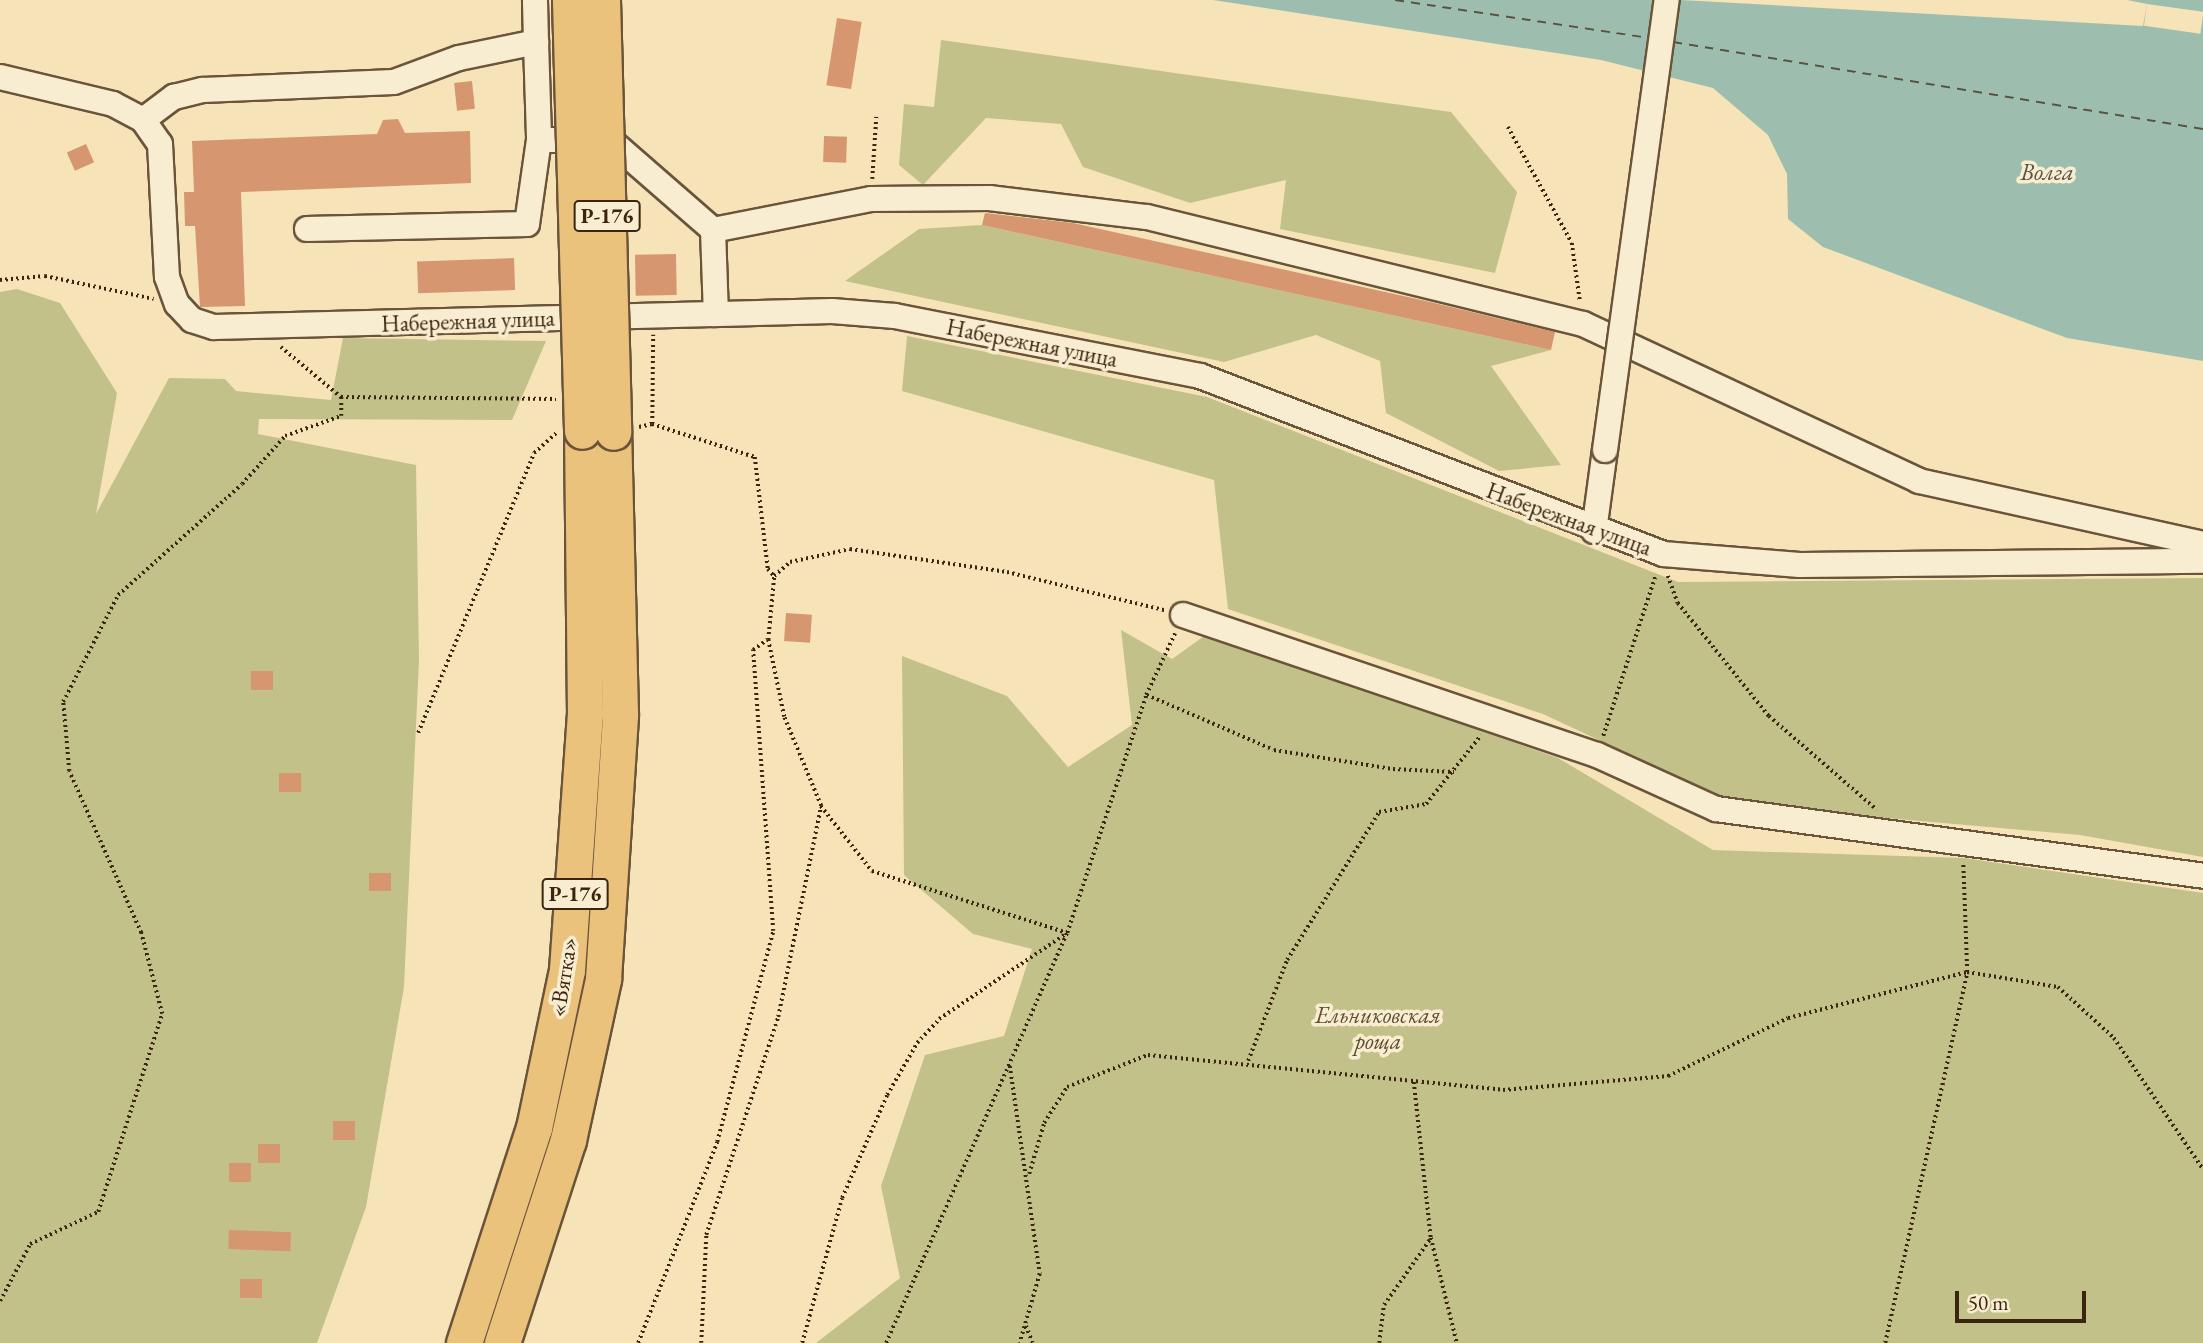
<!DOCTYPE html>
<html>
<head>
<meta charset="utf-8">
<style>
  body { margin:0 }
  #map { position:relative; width:2203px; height:1343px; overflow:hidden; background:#f6e3b8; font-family:"EB Garamond",serif }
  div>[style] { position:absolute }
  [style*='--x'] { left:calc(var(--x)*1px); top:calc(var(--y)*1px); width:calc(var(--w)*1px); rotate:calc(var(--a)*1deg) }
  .green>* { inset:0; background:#c3c18a }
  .water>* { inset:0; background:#9dbeaf }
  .pier>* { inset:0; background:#f6e3b8; transform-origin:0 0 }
  .ferry>* { height:2px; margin-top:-1px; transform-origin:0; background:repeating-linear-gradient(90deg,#585340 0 9px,transparent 0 16px) }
  .building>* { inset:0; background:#d69770; transform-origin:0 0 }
  .path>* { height:3.5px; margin-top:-1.75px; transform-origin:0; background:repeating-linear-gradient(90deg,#3b2510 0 2px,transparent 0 5.5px) }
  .roads { filter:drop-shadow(2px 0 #6a543a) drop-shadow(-2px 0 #6a543a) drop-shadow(0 2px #6a543a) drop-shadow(0 -2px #6a543a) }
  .minor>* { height:24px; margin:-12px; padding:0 12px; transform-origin:12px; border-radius:12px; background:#f9edd1 }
  .highway>* { height:35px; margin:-17.5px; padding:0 17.5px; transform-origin:17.5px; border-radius:17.5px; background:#ebc27c }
  .bridges { filter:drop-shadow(2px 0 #6a543a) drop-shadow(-2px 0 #6a543a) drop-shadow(0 2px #6a543a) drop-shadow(0 -2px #6a543a) }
  .minor-bridge>* { height:24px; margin:-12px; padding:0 12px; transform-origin:12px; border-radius:12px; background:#f9edd1 }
  .highway-bridge>* { height:35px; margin:-17.5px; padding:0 17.5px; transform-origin:17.5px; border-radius:17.5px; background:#ebc27c }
  span { translate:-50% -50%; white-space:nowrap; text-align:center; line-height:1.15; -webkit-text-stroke:7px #f9edd1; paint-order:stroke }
  .shield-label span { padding:2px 5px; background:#f9edd1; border:2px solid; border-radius:5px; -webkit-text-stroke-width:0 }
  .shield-label { font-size:21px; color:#3b2510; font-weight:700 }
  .street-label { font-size:23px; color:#3b2510 }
  .park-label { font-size:23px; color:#5d4c2e; font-style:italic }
  .water-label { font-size:24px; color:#585340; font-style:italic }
  .scale { position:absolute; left:1955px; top:1291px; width:131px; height:32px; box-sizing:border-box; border:4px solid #3b2510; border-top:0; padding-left:9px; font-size:21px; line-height:24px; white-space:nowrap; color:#3b2510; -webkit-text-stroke:5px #f9edd1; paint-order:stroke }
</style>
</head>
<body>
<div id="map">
  <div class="green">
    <div style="clip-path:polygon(941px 40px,1451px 112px,1517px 192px,1495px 273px,1280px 229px,1286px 180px,1190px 203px,1083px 167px,1061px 124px,986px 118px,923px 185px,899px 165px,904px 104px,934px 107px)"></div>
    <div style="clip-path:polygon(982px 225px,1551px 350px,1491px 366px,1561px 465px,1499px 471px,1386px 413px,1380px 361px,1316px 335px,1224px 362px,845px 281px,919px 229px)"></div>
    <div style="clip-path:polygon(17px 289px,60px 303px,117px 393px,96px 514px,169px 378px,225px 379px,236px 391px,331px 400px,343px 338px,546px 341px,512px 420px,259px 419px,258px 434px,416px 465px,419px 661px,404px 987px,366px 1207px,317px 1343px,0 1343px,0 292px)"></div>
    <div style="clip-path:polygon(907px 336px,1207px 397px,1678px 582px,2203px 578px,2203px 857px,2080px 835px,1738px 805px,1543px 714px,1228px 609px,1214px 480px,902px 391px)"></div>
    <div style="clip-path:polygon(1121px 630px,1172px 659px,1207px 634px,1558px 758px,1713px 850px,1964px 858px,2203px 893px,2203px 1343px,816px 1343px,900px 1278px,881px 1186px,925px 1055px,1004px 1036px,1032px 949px,973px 934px,904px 875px,902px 656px,1007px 696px,1068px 767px,1132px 725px)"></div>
  </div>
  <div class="water">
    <div style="clip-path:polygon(1213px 0,1681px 0,2143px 26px,2147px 4px,2127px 0,2203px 0,2203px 361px,2067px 338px,1823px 247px,1788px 219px,1787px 174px,1768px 135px,1713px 88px,1601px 60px)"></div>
  </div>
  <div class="pier">
    <div style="left:2147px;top:4px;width:57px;height:22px;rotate:8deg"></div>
  </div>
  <div class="ferry">
    <div style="--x:1395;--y:0;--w:258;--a:8.5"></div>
    <div style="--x:1673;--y:42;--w:537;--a:9.32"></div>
  </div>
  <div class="building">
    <div style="left:837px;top:18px;width:25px;height:68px;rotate:9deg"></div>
    <div style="left:472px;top:81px;width:28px;height:18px;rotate:84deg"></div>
    <div style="clip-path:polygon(398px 119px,405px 133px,470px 131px,471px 183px,241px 192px,245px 306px,200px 307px,195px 226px,185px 226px,184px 192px,194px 192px,192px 141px,377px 134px,383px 120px)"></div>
    <div style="left:824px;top:136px;width:23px;height:26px;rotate:2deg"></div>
    <div style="left:86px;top:144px;width:20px;height:21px;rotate:66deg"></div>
    <div style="clip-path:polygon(985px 213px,1073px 223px,1426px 301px,1555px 332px,1551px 350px,982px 225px)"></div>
    <div style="left:676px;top:254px;width:41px;height:41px;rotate:89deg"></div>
    <div style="left:514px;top:258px;width:32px;height:97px;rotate:88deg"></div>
    <div style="left:786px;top:613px;width:26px;height:28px;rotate:4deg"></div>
    <div style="left:251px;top:671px;width:22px;height:19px"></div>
    <div style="left:279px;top:773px;width:22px;height:19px"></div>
    <div style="left:369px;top:873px;width:22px;height:18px"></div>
    <div style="left:355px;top:1121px;width:19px;height:22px;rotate:90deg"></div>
    <div style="left:258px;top:1144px;width:22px;height:19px"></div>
    <div style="left:229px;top:1163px;width:22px;height:19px"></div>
    <div style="left:229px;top:1230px;width:62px;height:19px;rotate:2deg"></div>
    <div style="left:262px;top:1279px;width:19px;height:22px;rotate:90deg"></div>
  </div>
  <div class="path">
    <div style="--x:1508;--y:127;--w:132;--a:61.1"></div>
    <div style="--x:1572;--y:243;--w:59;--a:82.1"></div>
    <div style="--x:872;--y:179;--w:62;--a:-86.3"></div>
    <div style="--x:0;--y:280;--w:45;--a:-5.1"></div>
    <div style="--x:45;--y:276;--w:111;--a:11.9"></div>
    <div style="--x:281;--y:347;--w:78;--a:39.8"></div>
    <div style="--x:652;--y:424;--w:89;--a:-89.4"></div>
    <div style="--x:639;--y:427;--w:13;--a:-13"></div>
    <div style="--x:652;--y:424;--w:108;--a:17.8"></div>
    <div style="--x:755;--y:457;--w:113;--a:83.4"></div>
    <div style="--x:768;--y:569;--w:9;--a:49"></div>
    <div style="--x:774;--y:576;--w:21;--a:-41"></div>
    <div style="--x:790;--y:562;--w:61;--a:-12.2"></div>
    <div style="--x:850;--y:549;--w:159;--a:8.3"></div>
    <div style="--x:1007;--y:572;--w:162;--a:13.6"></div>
    <div style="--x:1668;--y:576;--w:29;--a:70"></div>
    <div style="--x:1678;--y:603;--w:145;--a:51.2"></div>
    <div style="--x:1769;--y:716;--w:143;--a:41"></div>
    <div style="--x:1147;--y:695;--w:138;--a:23.4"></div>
    <div style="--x:1274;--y:750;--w:121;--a:9.1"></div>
    <div style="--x:1393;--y:769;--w:61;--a:2.8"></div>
    <div style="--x:418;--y:733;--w:303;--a:-67.5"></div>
    <div style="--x:534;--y:453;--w:30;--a:-42"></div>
    <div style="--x:1603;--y:736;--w:170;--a:-71.9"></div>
    <div style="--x:821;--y:806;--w:83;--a:51.9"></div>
    <div style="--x:872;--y:871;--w:205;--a:17.6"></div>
    <div style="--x:1248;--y:1061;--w:108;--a:-68.9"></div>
    <div style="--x:1287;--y:960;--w:174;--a:-58.1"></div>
    <div style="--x:1379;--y:812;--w:48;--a:-9.7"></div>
    <div style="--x:1426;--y:804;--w:88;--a:-51.4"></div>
    <div style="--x:1010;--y:1066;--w:210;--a:81.8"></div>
    <div style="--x:1040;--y:1274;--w:72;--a:106.2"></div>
    <div style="--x:1414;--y:1082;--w:157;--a:83.8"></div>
    <div style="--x:1431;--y:1238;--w:108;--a:76.1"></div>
    <div style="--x:1029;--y:1174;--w:53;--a:-73.6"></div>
    <div style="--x:1044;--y:1123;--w:43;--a:-57.4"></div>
    <div style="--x:1067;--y:1087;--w:87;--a:-21.6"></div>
    <div style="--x:1148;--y:1055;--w:357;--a:5.6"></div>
    <div style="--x:1503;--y:1090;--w:166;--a:-4.8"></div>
    <div style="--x:1668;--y:1076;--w:133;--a:-25.8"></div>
    <div style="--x:1788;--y:1018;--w:185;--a:-14.4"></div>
    <div style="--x:1967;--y:972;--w:92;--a:9.4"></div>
    <div style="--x:2058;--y:987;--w:76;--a:42.3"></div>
    <div style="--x:2114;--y:1038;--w:158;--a:55.8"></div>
    <div style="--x:0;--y:1301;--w:64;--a:-62.2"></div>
    <div style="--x:30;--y:1244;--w:75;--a:-25.2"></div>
    <div style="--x:98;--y:1212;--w:208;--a:-72.1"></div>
    <div style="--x:162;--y:1014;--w:84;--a:-104.5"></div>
    <div style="--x:141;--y:933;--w:177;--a:-114"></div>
    <div style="--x:69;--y:771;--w:69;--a:-95"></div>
    <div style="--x:63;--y:702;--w:120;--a:-62.8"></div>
    <div style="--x:118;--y:595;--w:166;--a:-41.8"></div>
    <div style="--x:242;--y:484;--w:64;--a:-48.1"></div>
    <div style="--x:285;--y:436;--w:59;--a:-19.7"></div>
    <div style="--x:341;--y:416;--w:19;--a:-90"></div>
    <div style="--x:341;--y:397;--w:215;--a:0.5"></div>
    <div style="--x:1026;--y:1326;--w:18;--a:68"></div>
    <div style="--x:638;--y:1343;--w:216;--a:-68.5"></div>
    <div style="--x:717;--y:1142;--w:218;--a:-75.1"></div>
    <div style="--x:773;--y:931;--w:282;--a:-94.1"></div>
    <div style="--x:753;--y:650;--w:17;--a:-36"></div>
    <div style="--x:701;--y:1343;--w:108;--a:-87.3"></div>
    <div style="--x:706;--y:1235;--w:230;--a:-71.7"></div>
    <div style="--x:778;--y:1017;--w:215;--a:-78.5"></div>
    <div style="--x:821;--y:806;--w:96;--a:-112.6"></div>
    <div style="--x:784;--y:717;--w:79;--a:-101.7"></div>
    <div style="--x:768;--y:640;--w:64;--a:-84.6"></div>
    <div style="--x:802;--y:1343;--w:150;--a:-74.6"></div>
    <div style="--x:842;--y:1198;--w:112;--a:-66.4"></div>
    <div style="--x:887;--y:1095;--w:60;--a:-60"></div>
    <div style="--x:917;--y:1043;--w:33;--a:-47"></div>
    <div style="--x:939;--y:1019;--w:154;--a:-33.9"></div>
    <div style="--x:886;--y:1343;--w:448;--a:-66.2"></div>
    <div style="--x:1067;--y:933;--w:251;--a:-71.6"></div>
    <div style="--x:1146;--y:695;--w:68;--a:-64.9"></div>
    <div style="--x:1379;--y:1343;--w:38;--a:-83"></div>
    <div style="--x:1384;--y:1305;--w:82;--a:-55"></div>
    <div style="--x:1885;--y:1343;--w:380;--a:-77.5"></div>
    <div style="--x:1967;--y:972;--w:108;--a:-92.1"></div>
  </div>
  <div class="roads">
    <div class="minor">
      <div style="--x:536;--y:42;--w:98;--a:88.2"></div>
      <div style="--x:0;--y:77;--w:116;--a:13.4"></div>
      <div style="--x:113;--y:104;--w:34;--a:28"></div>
      <div style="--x:143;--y:120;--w:29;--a:55"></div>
      <div style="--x:160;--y:144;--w:133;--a:87"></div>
      <div style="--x:167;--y:277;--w:29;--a:70"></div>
      <div style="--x:177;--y:304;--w:22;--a:47"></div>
      <div style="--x:192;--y:320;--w:23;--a:18"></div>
      <div style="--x:214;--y:327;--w:618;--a:-1.48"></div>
      <div style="--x:832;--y:311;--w:63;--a:4.5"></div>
      <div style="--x:895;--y:316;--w:311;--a:11.1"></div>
      <div style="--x:1200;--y:376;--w:496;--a:21"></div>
      <div style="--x:1663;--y:554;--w:137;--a:4.6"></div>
      <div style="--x:1800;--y:565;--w:403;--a:-0.6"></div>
      <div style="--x:143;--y:120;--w:39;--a:-37"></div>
      <div style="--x:174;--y:97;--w:30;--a:-14"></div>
      <div style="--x:203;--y:90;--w:191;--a:-2.4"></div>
      <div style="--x:394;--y:82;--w:69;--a:-20.3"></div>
      <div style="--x:459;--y:58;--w:79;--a:-11.7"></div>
      <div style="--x:536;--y:42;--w:42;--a:-91.4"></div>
      <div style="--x:307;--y:229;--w:220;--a:-1.3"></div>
      <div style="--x:527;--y:224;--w:85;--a:-81.9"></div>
      <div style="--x:539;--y:140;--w:71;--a:0"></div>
      <div style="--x:610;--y:140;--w:137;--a:41.1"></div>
      <div style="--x:713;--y:230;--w:161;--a:-11.1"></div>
      <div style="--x:871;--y:199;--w:118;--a:-0.5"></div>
      <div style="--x:989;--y:198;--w:159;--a:6.9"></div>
      <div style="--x:1147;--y:217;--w:449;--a:13.8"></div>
      <div style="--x:1583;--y:324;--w:371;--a:25"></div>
      <div style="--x:1919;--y:481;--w:291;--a:12.5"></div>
      <div style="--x:713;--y:230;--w:84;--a:88"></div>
      <div style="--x:1594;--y:531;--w:82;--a:-82.3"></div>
      <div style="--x:1183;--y:615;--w:437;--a:18.7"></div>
      <div style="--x:1597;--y:755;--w:131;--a:24.4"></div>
      <div style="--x:1716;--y:809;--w:492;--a:7.8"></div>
    </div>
    <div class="highway">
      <div style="--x:464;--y:1343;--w:226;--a:-72"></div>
      <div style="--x:534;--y:1128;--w:161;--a:-78.2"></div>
      <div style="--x:567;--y:970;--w:257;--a:-86"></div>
      <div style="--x:585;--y:714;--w:283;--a:-90.6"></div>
      <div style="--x:502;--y:1343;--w:213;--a:-72"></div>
      <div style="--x:568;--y:1140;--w:165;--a:-77.7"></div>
      <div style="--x:603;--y:979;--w:266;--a:-86.3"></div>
      <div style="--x:620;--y:714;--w:282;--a:-91.4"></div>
    </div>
  </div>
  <div class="bridges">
    <div class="minor-bridge">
      <div style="--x:1605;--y:450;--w:454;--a:-82.2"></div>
    </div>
    <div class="highway-bridge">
      <div style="--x:570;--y:0;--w:431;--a:88.4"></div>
      <div style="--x:602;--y:0;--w:432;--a:88.5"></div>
    </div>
  </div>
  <div class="shield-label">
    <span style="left:607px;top:216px">Р-176</span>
    <span style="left:575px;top:894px">Р-176</span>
  </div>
  <div class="street-label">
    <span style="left:468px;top:321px;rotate:-2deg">Набережная улица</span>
    <span style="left:1032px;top:343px;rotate:11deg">Набережная улица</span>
    <span style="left:1569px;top:519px;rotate:20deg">Набережная улица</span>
    <span style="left:563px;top:977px;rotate:-81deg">«Вятка»</span>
  </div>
  <div class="park-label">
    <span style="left:1378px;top:1028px">Ельниковская<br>роща</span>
  </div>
  <div class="water-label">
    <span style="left:2047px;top:172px">Волга</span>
  </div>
  <div class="scale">50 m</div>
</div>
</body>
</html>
